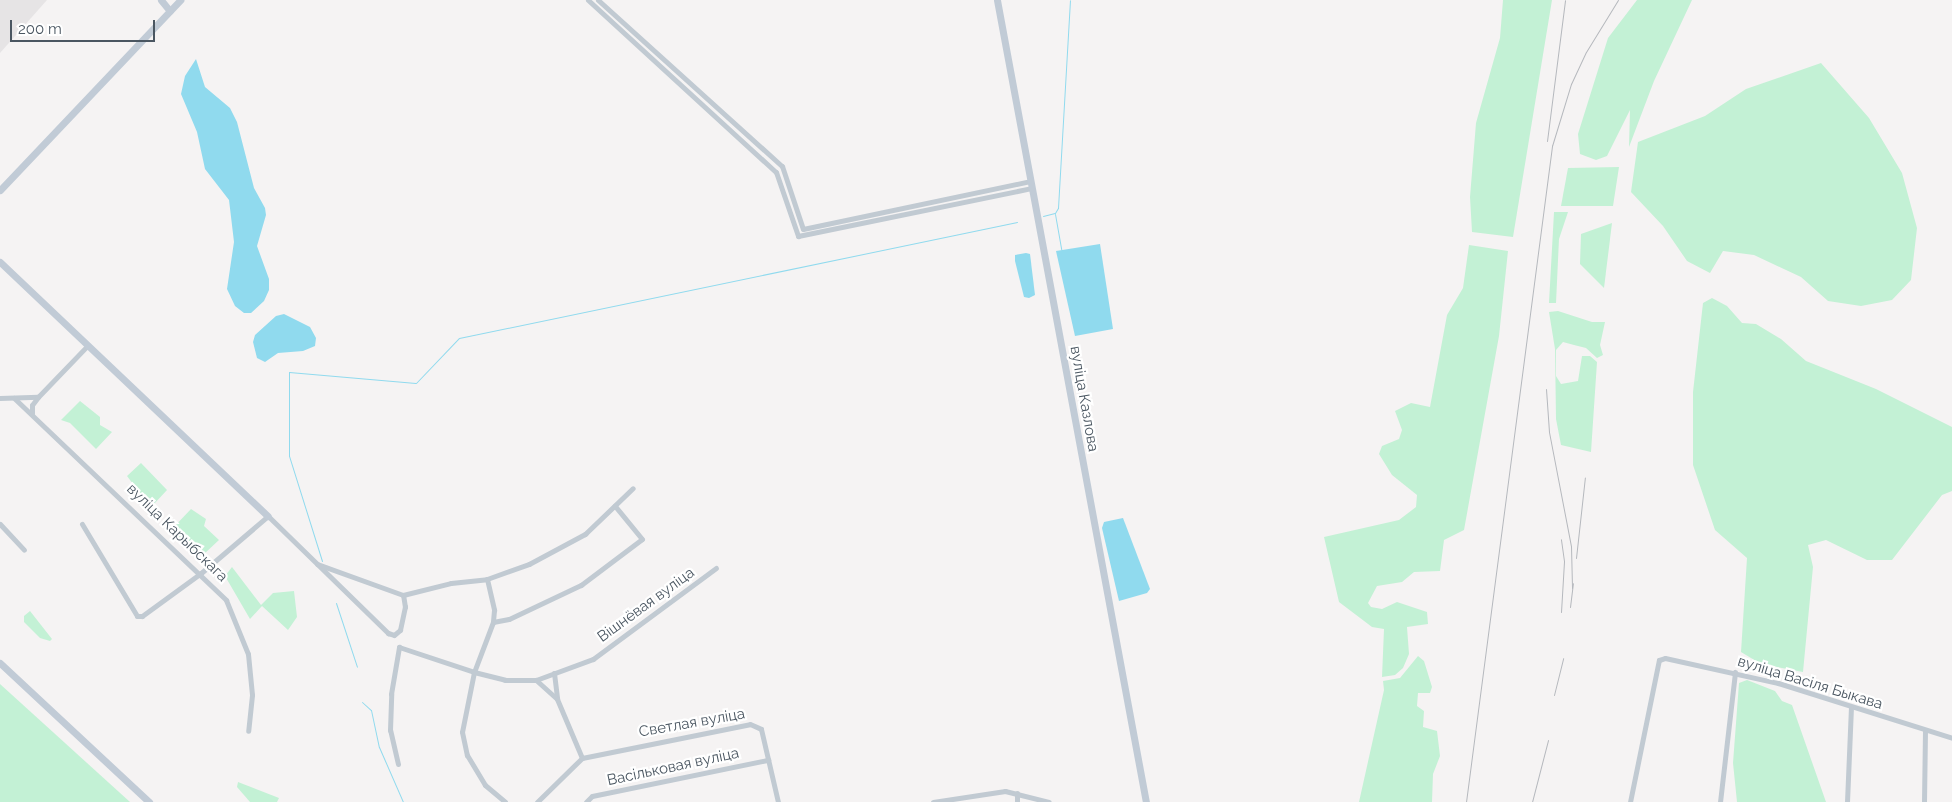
<!DOCTYPE html>
<html>
<head>
<meta charset="utf-8">
<style>
  body { margin:0 }
  #map { position:relative; width:1952px; height:802px; overflow:hidden; background:#f5f3f3; font-family:Raleway,sans-serif }
  div>[style] { position:absolute }
  [style*='--x'] { left:calc(var(--x)*1px); top:calc(var(--y)*1px); width:calc(var(--w)*1px); rotate:calc(var(--a)*1deg) }
  .education>* { inset:0; background:#e6e4e5 }
  .green>* { inset:0; background:#c3f1d5 }
  .water>* { inset:0; background:#90daee }
  .stream>* { height:1px; margin:-0.5px; padding:0 0.5px; transform-origin:0.5px; border-radius:0.5px; background:#90daee }
  .street>* { height:5px; margin:-2.5px; padding:0 2.5px; transform-origin:2.5px; border-radius:2.5px; background:#c1cad2 }
  .secondary>* { height:7px; margin:-3.5px; padding:0 3.5px; transform-origin:3.5px; border-radius:3.5px; background:#c1cbd6 }
  .rail>* { height:1px; margin:-0.5px; padding:0 0.5px; transform-origin:0.5px; border-radius:0.5px; background:#b5b8bd }
  span { translate:-50% -50%; white-space:nowrap; text-align:center; line-height:1.15; -webkit-text-stroke:4.5px #fff; paint-order:stroke }
  .street-label { font-size:15px; color:#4a5661 }
  .scale { position:absolute; left:10px; top:20px; width:145px; height:22px; box-sizing:border-box; border:2px solid #4a5661; border-top:0; padding-left:6px; font-size:15px; line-height:18px; white-space:nowrap; color:#4a5661; -webkit-text-stroke:4px #fff; paint-order:stroke }
</style>
</head>
<body>
<div id="map">
  <div class="education">
    <div style="clip-path:polygon(0 0,47px 0,0 53px)"></div>
  </div>
  <div class="green">
    <div style="clip-path:polygon(1503px 0,1552px 0,1513px 237px,1472px 232px,1470px 197px,1476px 123px,1500px 38px)"></div>
    <div style="clip-path:polygon(1637px 0,1692px 0,1654px 81px,1629px 147px,1630px 110px,1607px 156px,1596px 160px,1580px 154px,1578px 134px,1608px 38px)"></div>
    <div style="clip-path:polygon(1821px 63px,1869px 118px,1902px 173px,1917px 228px,1911px 280px,1892px 300px,1861px 306px,1828px 301px,1801px 277px,1754px 255px,1723px 251px,1710px 273px,1687px 261px,1663px 226px,1631px 192px,1638px 142px,1705px 116px,1746px 89px)"></div>
    <div style="clip-path:polygon(1619px 167px,1613px 206px,1561px 206px,1568px 168px)"></div>
    <div style="clip-path:polygon(1554px 212px,1568px 212px,1559px 239px,1556px 303px,1549px 303px)"></div>
    <div style="clip-path:polygon(1612px 223px,1604px 288px,1580px 264px,1581px 234px)"></div>
    <div style="clip-path:polygon(1469px 245px,1508px 251px,1499px 336px,1464px 530px,1444px 540px,1440px 571px,1414px 572px,1402px 582px,1377px 586px,1368px 603px,1371px 607px,1382px 609px,1397px 602px,1427px 612px,1428px 624px,1407px 627px,1409px 654px,1403px 668px,1395px 675px,1382px 677px,1384px 629px,1372px 627px,1339px 602px,1324px 537px,1399px 520px,1416px 507px,1417px 495px,1392px 475px,1379px 454px,1382px 446px,1399px 439px,1402px 430px,1395px 411px,1411px 403px,1430px 407px,1447px 315px,1463px 288px)"></div>
    <div style="clip-path:polygon(1712px 298px,1727px 306px,1742px 323px,1756px 324px,1781px 339px,1806px 361px,1876px 389px,1952px 427px,1952px 491px,1942px 495px,1892px 560px,1867px 560px,1826px 540px,1808px 545px,1813px 567px,1803px 672px,1761px 664px,1741px 652px,1747px 558px,1715px 530px,1693px 465px,1693px 392px,1703px 303px)"></div>
    <div style="clip-path:polygon(1558px 311px,1592px 322px,1605px 322px,1600px 345px,1603px 355px,1597px 358px,1586px 348px,1574px 345px,1563px 342px,1556px 350px,1556px 376px,1561px 384px,1578px 381px,1582px 356px,1590px 356px,1597px 362px,1591px 452px,1561px 445px,1556px 419px,1555px 349px,1549px 312px)"></div>
    <div style="clip-path:polygon(80px 401px,100px 417px,100px 425px,112px 432px,96px 449px,70px 423px,61px 420px)"></div>
    <div style="clip-path:polygon(141px 463px,167px 490px,154px 504px,143px 493px,140px 495px,132px 487px,133px 484px,127px 476px)"></div>
    <div style="clip-path:polygon(191px 509px,206px 519px,204px 526px,219px 540px,204px 554px,197px 554px,171px 530px)"></div>
    <div style="clip-path:polygon(232px 567px,261px 605px,273px 593px,294px 591px,297px 617px,288px 630px,262px 606px,250px 619px,225px 576px)"></div>
    <div style="clip-path:polygon(30px 611px,52px 639px,50px 641px,40px 638px,24px 622px,24px 616px)"></div>
    <div style="clip-path:polygon(1418px 656px,1424px 661px,1432px 687px,1430px 693px,1418px 693px,1417px 706px,1424px 711px,1423px 727px,1437px 731px,1440px 756px,1433px 774px,1432px 802px,1359px 802px,1384px 690px,1383px 681px,1400px 678px)"></div>
    <div style="clip-path:polygon(1747px 680px,1775px 691px,1782px 701px,1792px 705px,1826px 802px,1737px 802px,1733px 763px,1739px 683px)"></div>
    <div style="clip-path:polygon(0 684px,130px 802px,0 802px)"></div>
    <div style="clip-path:polygon(238px 782px,279px 798px,277px 802px,250px 802px,237px 787px)"></div>
  </div>
  <div class="water">
    <div style="clip-path:polygon(196px 59px,205px 87px,230px 108px,237px 122px,254px 188px,265px 208px,266px 215px,257px 246px,269px 279px,269px 290px,264px 301px,251px 313px,244px 313px,235px 306px,227px 289px,234px 242px,229px 200px,205px 169px,197px 132px,181px 94px,185px 76px)"></div>
    <div style="clip-path:polygon(1100px 244px,1113px 329px,1075px 336px,1056px 251px)"></div>
    <div style="clip-path:polygon(1026px 253px,1030px 254px,1035px 295px,1029px 298px,1024px 297px,1015px 261px,1015px 255px)"></div>
    <div style="clip-path:polygon(284px 314px,310px 327px,316px 338px,315px 346px,303px 351px,278px 353px,265px 362px,257px 358px,253px 342px,255px 335px,276px 316px)"></div>
    <div style="clip-path:polygon(1123px 518px,1150px 589px,1147px 593px,1119px 601px,1102px 528px,1104px 522px)"></div>
  </div>
  <div class="stream">
    <div style="--x:1055;--y:214;--w:36;--a:80"></div>
    <div style="--x:1043;--y:216;--w:12;--a:-14"></div>
    <div style="--x:1055;--y:213;--w:6;--a:-59"></div>
    <div style="--x:1058;--y:208;--w:208;--a:-86.7"></div>
    <div style="--x:322;--y:561;--w:110;--a:-107.4"></div>
    <div style="--x:289;--y:456;--w:84;--a:-90"></div>
    <div style="--x:289;--y:372;--w:127;--a:5"></div>
    <div style="--x:416;--y:383;--w:62;--a:-46.3"></div>
    <div style="--x:459;--y:338;--w:570;--a:-11.74"></div>
    <div style="--x:336;--y:603;--w:67;--a:71.8"></div>
    <div style="--x:362;--y:702;--w:12;--a:42"></div>
    <div style="--x:371;--y:710;--w:38;--a:78"></div>
    <div style="--x:379;--y:747;--w:60;--a:66.4"></div>
  </div>
  <div class="street">
    <div style="--x:588;--y:0;--w:255;--a:42.5"></div>
    <div style="--x:776;--y:172;--w:68;--a:71"></div>
    <div style="--x:798;--y:236;--w:238;--a:-11.6"></div>
    <div style="--x:598;--y:0;--w:248;--a:42.1"></div>
    <div style="--x:782;--y:166;--w:66;--a:71.6"></div>
    <div style="--x:803;--y:229;--w:232;--a:-11.9"></div>
    <div style="--x:0;--y:398;--w:38;--a:-2"></div>
    <div style="--x:14;--y:398;--w:293;--a:43.6"></div>
    <div style="--x:226;--y:600;--w:58;--a:67.8"></div>
    <div style="--x:248;--y:654;--w:41;--a:84.4"></div>
    <div style="--x:252;--y:695;--w:36;--a:96"></div>
    <div style="--x:32;--y:413;--w:8;--a:-90"></div>
    <div style="--x:32;--y:405;--w:10;--a:-53"></div>
    <div style="--x:38;--y:397;--w:72;--a:-46.1"></div>
    <div style="--x:0;--y:524;--w:35;--a:47"></div>
    <div style="--x:82;--y:524;--w:107;--a:59.1"></div>
    <div style="--x:137;--y:616;--w:5;--a:0"></div>
    <div style="--x:142;--y:616;--w:73;--a:-36.1"></div>
    <div style="--x:201;--y:573;--w:88;--a:-40.4"></div>
    <div style="--x:268;--y:516;--w:168;--a:44.3"></div>
    <div style="--x:388;--y:633;--w:6;--a:18"></div>
    <div style="--x:394;--y:635;--w:8;--a:-40"></div>
    <div style="--x:400;--y:630;--w:24;--a:-78"></div>
    <div style="--x:405;--y:607;--w:12;--a:-99"></div>
    <div style="--x:403;--y:595;--w:91;--a:-160.2"></div>
    <div style="--x:487;--y:579;--w:32;--a:77"></div>
    <div style="--x:494;--y:610;--w:12;--a:95"></div>
    <div style="--x:493;--y:622;--w:53;--a:110.8"></div>
    <div style="--x:474;--y:672;--w:61;--a:101.3"></div>
    <div style="--x:462;--y:732;--w:24;--a:78"></div>
    <div style="--x:467;--y:755;--w:35;--a:59"></div>
    <div style="--x:485;--y:785;--w:26;--a:40"></div>
    <div style="--x:403;--y:595;--w:49;--a:-14"></div>
    <div style="--x:451;--y:583;--w:36;--a:-6"></div>
    <div style="--x:487;--y:579;--w:45;--a:-19.7"></div>
    <div style="--x:529;--y:564;--w:64;--a:-28.2"></div>
    <div style="--x:585;--y:534;--w:66;--a:-43.8"></div>
    <div style="--x:493;--y:622;--w:16;--a:-11"></div>
    <div style="--x:509;--y:619;--w:80;--a:-25.3"></div>
    <div style="--x:581;--y:585;--w:76;--a:-37"></div>
    <div style="--x:642;--y:539;--w:43;--a:-129.3"></div>
    <div style="--x:399;--y:647;--w:79;--a:18.4"></div>
    <div style="--x:474;--y:672;--w:32;--a:14"></div>
    <div style="--x:505;--y:680;--w:31;--a:0"></div>
    <div style="--x:536;--y:680;--w:61;--a:-20.2"></div>
    <div style="--x:593;--y:659;--w:153;--a:-36.5"></div>
    <div style="--x:554;--y:673;--w:26;--a:83"></div>
    <div style="--x:536;--y:680;--w:28;--a:42"></div>
    <div style="--x:557;--y:699;--w:64;--a:67"></div>
    <div style="--x:398;--y:764;--w:35;--a:-103"></div>
    <div style="--x:390;--y:730;--w:36;--a:-88"></div>
    <div style="--x:391;--y:694;--w:48;--a:-80.3"></div>
    <div style="--x:1017;--y:793;--w:9;--a:90"></div>
    <div style="--x:537;--y:802;--w:63;--a:-44.4"></div>
    <div style="--x:582;--y:758;--w:171;--a:-11.4"></div>
    <div style="--x:750;--y:724;--w:12;--a:24"></div>
    <div style="--x:761;--y:729;--w:75;--a:76.9"></div>
    <div style="--x:586;--y:802;--w:8;--a:-45"></div>
    <div style="--x:592;--y:796;--w:180;--a:-11.6"></div>
    <div style="--x:933;--y:802;--w:73;--a:-8.7"></div>
    <div style="--x:1005;--y:791;--w:45;--a:14"></div>
    <div style="--x:1630;--y:802;--w:145;--a:-78.5"></div>
    <div style="--x:1659;--y:660;--w:6;--a:-18"></div>
    <div style="--x:1665;--y:658;--w:116;--a:12.5"></div>
    <div style="--x:1778;--y:683;--w:182;--a:17.5"></div>
    <div style="--x:1720;--y:802;--w:131;--a:-83.4"></div>
    <div style="--x:1847;--y:802;--w:94;--a:-87.6"></div>
    <div style="--x:1924;--y:802;--w:71;--a:-89.2"></div>
  </div>
  <div class="secondary">
    <div style="--x:161;--y:0;--w:14;--a:51"></div>
    <div style="--x:997;--y:0;--w:816;--a:79.48"></div>
    <div style="--x:0;--y:190;--w:262;--a:-46.5"></div>
    <div style="--x:0;--y:262;--w:369;--a:43.5"></div>
    <div style="--x:0;--y:663;--w:204;--a:43"></div>
  </div>
  <div class="rail">
    <div style="--x:1547;--y:141;--w:142;--a:-82.7"></div>
    <div style="--x:1546;--y:389;--w:43;--a:86"></div>
    <div style="--x:1549;--y:432;--w:116;--a:79.1"></div>
    <div style="--x:1571;--y:546;--w:42;--a:88.6"></div>
    <div style="--x:1576;--y:558;--w:81;--a:-83.7"></div>
    <div style="--x:1570;--y:607;--w:24;--a:-83"></div>
    <div style="--x:1561;--y:612;--w:51;--a:-86.6"></div>
    <div style="--x:1564;--y:561;--w:22;--a:-98"></div>
    <div style="--x:1554;--y:695;--w:38;--a:-76"></div>
    <div style="--x:1466;--y:802;--w:662;--a:-82.53"></div>
    <div style="--x:1552;--y:146;--w:65;--a:-73"></div>
    <div style="--x:1571;--y:84;--w:35;--a:-65"></div>
    <div style="--x:1586;--y:52;--w:61;--a:-58.4"></div>
    <div style="--x:1532;--y:802;--w:64;--a:-75.5"></div>
  </div>
  <div class="street-label">
    <span style="left:1084px;top:399px;rotate:80deg">вуліца Казлова</span>
    <span style="left:177px;top:533px;rotate:44deg">вуліца Карыбскага</span>
    <span style="left:646px;top:605px;rotate:-36deg">Вішнёвая вуліца</span>
    <span style="left:1810px;top:683px;rotate:17deg">вуліца Васіля Быкава</span>
    <span style="left:692px;top:723px;rotate:-10deg">Светлая вуліца</span>
    <span style="left:673px;top:767px;rotate:-12deg">Васільковая вуліца</span>
  </div>
  <div class="scale">200 m</div>
</div>
</body>
</html>
